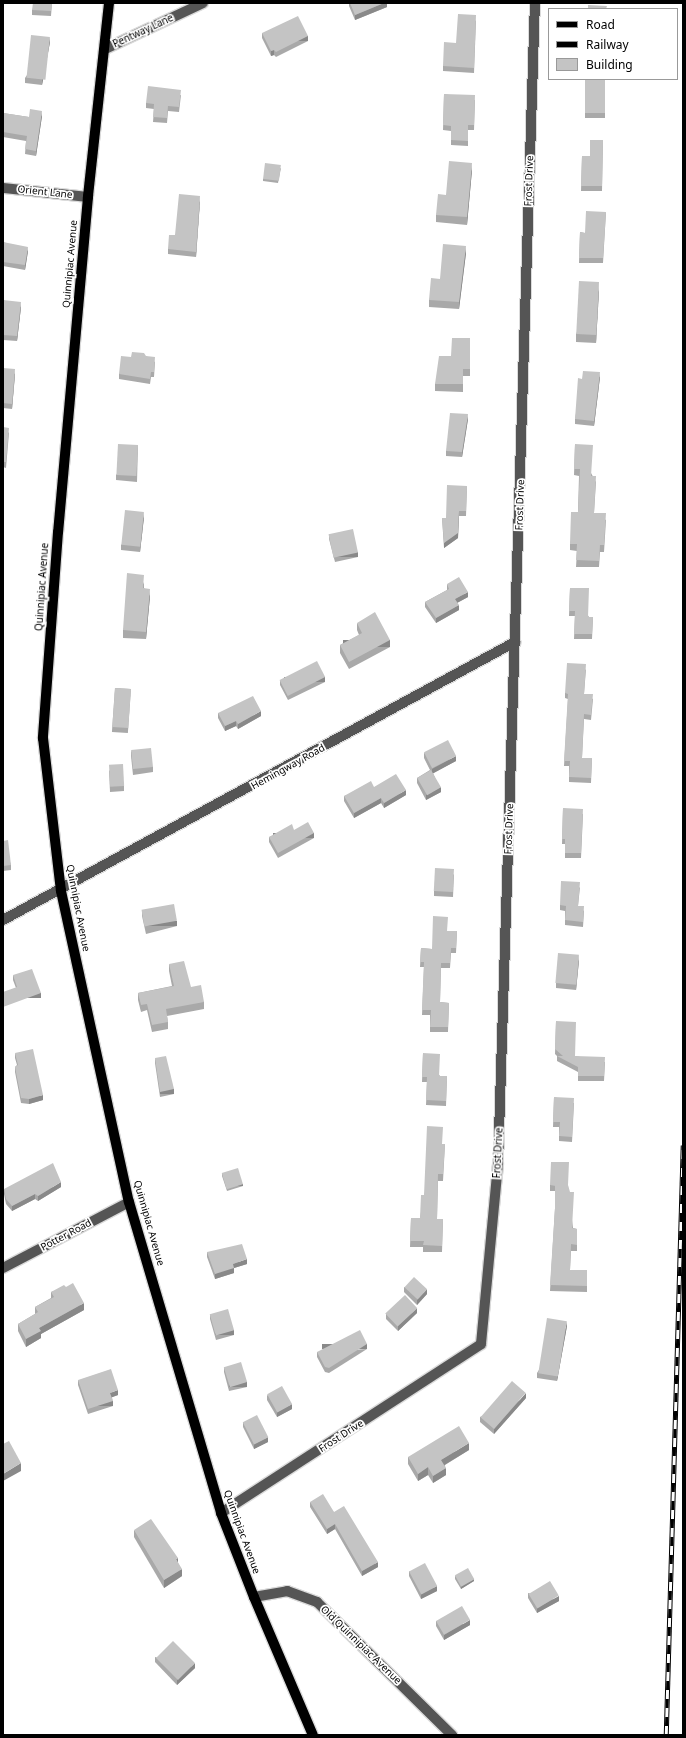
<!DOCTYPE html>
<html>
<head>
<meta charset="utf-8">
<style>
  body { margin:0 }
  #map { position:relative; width:686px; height:1738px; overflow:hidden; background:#fff; font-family:"Noto Sans",sans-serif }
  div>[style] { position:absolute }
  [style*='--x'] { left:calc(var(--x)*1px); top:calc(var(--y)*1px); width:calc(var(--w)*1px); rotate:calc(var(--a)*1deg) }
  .roads { filter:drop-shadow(1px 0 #dbdbdb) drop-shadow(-1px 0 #dbdbdb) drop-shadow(0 1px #dbdbdb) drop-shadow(0 -1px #dbdbdb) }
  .minor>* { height:10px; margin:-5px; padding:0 5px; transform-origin:5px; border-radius:5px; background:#555 }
  .major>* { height:10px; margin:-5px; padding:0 5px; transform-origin:5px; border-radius:5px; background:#000 }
  .rail>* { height:4.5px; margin-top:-2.25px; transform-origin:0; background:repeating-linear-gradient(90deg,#fff 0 9px,#000 0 18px); box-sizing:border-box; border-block:1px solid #000 }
  .wall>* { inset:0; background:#a9a9a9; transform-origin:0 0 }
  .shaded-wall>* { inset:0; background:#898989; transform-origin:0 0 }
  .building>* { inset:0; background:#c4c4c4; transform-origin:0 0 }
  span { translate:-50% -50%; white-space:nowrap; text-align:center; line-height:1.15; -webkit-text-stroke:3.5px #fff; paint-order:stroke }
  .street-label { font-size:10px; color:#000 }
  .frame { position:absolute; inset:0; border:4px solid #000; pointer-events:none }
  .legend { position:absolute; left:548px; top:8px; width:130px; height:72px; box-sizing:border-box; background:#fff; border:1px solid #999; margin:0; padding:5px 7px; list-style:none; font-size:12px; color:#000 }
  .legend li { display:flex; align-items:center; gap:8px; height:20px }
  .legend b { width:20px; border:1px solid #999 }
</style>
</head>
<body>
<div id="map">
  <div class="roads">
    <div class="minor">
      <div style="--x:105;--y:49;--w:108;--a:-25.1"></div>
      <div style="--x:3;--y:188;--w:85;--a:6"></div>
      <div style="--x:3;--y:920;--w:583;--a:-28.5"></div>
      <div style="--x:3;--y:1268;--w:142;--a:-27.6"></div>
      <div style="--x:221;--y:1513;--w:310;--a:-33"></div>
      <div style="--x:481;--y:1344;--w:180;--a:-84.6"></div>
      <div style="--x:498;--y:1165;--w:1163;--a:-88.18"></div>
      <div style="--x:254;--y:1597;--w:34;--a:-10"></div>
      <div style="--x:287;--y:1591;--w:32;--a:20"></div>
      <div style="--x:317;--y:1602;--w:190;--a:44.6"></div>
    </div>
    <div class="major">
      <div style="--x:109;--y:3;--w:195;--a:96.2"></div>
      <div style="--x:88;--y:197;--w:336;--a:95.1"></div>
      <div style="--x:58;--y:532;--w:207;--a:94.2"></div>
      <div style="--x:43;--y:738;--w:154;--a:83.3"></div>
      <div style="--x:61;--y:891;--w:318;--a:77.7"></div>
      <div style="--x:129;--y:1202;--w:324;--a:73.5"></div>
      <div style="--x:221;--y:1513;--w:90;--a:68.6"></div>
      <div style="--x:254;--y:1597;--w:150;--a:66.9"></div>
    </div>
  </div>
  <div class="rail">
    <div style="--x:666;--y:1735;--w:590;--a:-88.35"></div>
  </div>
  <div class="wall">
    <div style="clip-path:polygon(52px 3px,51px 16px,32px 15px,32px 10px)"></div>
    <div style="clip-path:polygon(349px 3px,387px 3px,387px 7px,355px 20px,349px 6px)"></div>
    <div style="clip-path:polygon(476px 20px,474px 73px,443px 71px,443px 66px,456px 43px)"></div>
    <div style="clip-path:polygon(262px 33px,308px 41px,276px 57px,274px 55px,271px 56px,262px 38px)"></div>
    <div style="clip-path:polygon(50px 42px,42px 85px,25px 83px,25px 78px)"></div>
    <div style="left:585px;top:79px;width:20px;height:39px"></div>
    <div style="clip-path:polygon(444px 94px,475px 100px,474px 130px,468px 130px,468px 146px,451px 145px,451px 131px,443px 130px)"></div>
    <div style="clip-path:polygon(181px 95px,179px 112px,168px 111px,167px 123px,153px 122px,154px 109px,146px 108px,146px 103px)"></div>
    <div style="clip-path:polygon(3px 113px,29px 117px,42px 116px,36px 156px,25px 154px,26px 141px,3px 137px)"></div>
    <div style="clip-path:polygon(603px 140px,602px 191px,581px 191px,582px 156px,590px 156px)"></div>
    <div style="clip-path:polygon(281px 168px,278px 183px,263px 181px,263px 179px)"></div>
    <div style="clip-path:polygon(472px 170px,467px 225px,436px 222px,436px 215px,446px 195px)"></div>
    <div style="clip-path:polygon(200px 201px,196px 257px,168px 254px,168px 249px,175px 235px)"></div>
    <div style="clip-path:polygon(606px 212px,603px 263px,579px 263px,580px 232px,585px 233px)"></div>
    <div style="clip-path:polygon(3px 242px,28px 251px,25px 270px,3px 266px)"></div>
    <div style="clip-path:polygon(466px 253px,459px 309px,429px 307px,429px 300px,440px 279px)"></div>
    <div style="clip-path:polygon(599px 290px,596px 343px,576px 342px,576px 334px)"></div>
    <div style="clip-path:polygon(3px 300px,21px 307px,17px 341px,3px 340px)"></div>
    <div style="clip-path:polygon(470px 338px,470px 376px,463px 376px,463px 392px,435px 391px,435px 384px,451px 356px)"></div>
    <div style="clip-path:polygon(146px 356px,155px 362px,154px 377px,151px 377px,150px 384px,119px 379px,119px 374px,131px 357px)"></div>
    <div style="clip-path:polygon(3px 368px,15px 374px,12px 409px,3px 408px)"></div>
    <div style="clip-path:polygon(600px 377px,594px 426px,575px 424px,575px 419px,582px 379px)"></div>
    <div style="clip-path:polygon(468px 419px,462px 457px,446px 456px,446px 451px)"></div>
    <div style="clip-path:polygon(3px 427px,9px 433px,6px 468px,3px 467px)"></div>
    <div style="clip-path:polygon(575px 444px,596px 482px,594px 513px,606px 520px,604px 552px,600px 552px,599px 567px,576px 567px,577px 551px,570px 550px,570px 544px,578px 512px,579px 476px,574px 475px)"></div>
    <div style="clip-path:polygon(138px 445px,137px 482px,116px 480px,116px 475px)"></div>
    <div style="clip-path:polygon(467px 486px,466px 516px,459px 516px,458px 538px,444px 548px,442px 518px,446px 518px)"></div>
    <div style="clip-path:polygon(144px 517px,140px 552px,121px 550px,121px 545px)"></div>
    <div style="clip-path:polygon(329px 534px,358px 557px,335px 562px,329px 539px)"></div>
    <div style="clip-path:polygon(144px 582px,144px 588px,150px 596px,146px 639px,123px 638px,123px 630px)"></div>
    <div style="clip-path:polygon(447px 584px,468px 597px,457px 603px,459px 610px,436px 623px,425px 607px,425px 602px,447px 590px)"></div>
    <div style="clip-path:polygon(570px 588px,589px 617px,593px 617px,592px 639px,574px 639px,575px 616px,569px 616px)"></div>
    <div style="clip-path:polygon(357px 623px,390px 647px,349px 669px,340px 653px,340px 645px,359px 635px,357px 630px)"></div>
    <div style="clip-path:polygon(586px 669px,584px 694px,593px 699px,591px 720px,584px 719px,582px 758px,592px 758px,591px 783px,569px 782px,569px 766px,564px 766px,568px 699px,565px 698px,565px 693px)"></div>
    <div style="clip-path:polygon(280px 680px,325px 682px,288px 700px,280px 685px)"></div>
    <div style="left:115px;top:688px;width:16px;height:44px;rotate:4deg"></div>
    <div style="clip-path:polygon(218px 713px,261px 716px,238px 729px,236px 726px,225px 731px,218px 718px)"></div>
    <div style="clip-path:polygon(131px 751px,153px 767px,153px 772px,133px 775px,131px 756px)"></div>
    <div style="clip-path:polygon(424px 753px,456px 761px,433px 773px,441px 792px,426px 800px,417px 783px,417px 778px,430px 770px,424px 758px)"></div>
    <div style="clip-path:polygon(109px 770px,124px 786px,124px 791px,110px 792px)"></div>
    <div style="clip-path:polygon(374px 787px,406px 795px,384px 808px,381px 803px,354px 818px,344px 801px,344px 796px)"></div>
    <div style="clip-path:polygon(563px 808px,583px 814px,581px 858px,565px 858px,565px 844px,562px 844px)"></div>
    <div style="clip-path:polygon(294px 830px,314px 838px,278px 858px,269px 842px,269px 837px)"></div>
    <div style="clip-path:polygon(3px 841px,11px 865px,11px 870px,3px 871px)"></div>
    <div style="clip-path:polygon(454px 874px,453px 897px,434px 896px,434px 891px)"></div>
    <div style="clip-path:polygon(580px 887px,578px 906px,584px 911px,583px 927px,565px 925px,565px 911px,560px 910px,560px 905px)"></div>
    <div style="clip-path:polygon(142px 911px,177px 926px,146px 934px,142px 916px)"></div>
    <div style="clip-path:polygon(448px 931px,457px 931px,456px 953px,451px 953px,450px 968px,441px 968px,440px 1002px,449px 1003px,448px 1032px,430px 1032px,430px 1015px,422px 1015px,424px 967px,420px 967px,421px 948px,432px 949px)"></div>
    <div style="clip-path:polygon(579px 960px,576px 990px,556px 988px,556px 983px)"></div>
    <div style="clip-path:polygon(169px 964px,204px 1002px,204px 1009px,167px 1016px,168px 1022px,168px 1029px,152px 1032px,147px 1010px,141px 1012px,138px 1000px,138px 993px,172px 986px,169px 971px)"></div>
    <div style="clip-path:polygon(13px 975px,41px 998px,16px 988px,13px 980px)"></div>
    <div style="clip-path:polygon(556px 1021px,575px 1056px,605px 1062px,604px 1081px,578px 1081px,578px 1072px,557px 1061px,557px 1056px,555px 1054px)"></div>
    <div style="clip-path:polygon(15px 1053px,43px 1100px,29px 1104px,21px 1103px,15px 1072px,15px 1067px,17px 1065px,15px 1058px)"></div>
    <div style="clip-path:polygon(423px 1053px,440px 1076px,447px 1076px,446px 1106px,426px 1105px,427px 1082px,422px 1082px)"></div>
    <div style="clip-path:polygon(155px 1058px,174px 1094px,160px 1097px,155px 1063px)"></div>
    <div style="clip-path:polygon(554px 1097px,574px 1103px,572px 1142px,559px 1141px,559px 1127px,553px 1127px)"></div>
    <div style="clip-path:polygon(442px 1144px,445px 1144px,443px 1181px,438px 1181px,437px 1219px,443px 1219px,442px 1252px,423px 1252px,423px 1247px,410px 1247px,411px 1218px,420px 1218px,424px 1195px)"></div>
    <div style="clip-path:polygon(222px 1173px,243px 1186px,227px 1191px,222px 1176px)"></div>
    <div style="clip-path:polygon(550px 1185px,568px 1186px,573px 1228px,577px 1229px,577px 1251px,571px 1251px,570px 1270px,587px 1270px,587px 1292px,550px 1291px,555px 1208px,555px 1191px,550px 1191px)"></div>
    <div style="clip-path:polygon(61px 1187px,38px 1201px,35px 1199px,12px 1211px,6px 1204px,4px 1194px,4px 1189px)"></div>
    <div style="clip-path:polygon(207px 1252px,247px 1264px,234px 1268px,234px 1273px,215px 1279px,207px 1257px)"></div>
    <div style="clip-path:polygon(66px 1287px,84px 1310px,41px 1334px,41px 1338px,26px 1347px,18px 1331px,18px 1324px,35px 1314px,35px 1307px,51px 1298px,51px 1292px)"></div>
    <div style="clip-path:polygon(404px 1287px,427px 1294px,417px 1305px,404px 1292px)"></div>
    <div style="clip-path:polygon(417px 1313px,398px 1331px,386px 1319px,386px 1314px)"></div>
    <div style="clip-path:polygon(210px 1314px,234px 1335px,216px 1340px,210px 1319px)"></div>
    <div style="clip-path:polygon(567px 1326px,557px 1381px,537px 1378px,537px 1373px)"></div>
    <div style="clip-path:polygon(367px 1349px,329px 1373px,325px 1372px,317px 1357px,317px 1352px)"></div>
    <div style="clip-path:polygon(224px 1367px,247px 1387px,229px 1391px,224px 1372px)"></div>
    <div style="clip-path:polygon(78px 1380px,118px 1395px,112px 1397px,113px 1406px,88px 1414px,78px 1385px)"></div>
    <div style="clip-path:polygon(267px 1395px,292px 1409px,277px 1417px,267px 1400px)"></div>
    <div style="clip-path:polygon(526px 1398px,494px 1434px,480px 1422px,480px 1417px)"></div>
    <div style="clip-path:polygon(243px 1422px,268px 1442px,254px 1449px,243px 1427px)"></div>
    <div style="clip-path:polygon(469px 1450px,445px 1465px,446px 1475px,433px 1483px,428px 1475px,418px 1481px,408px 1464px,408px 1457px)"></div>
    <div style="clip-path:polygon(310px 1502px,334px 1512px,378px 1567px,362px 1576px,335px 1529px,327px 1534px,310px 1507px)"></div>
    <div style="clip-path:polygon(134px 1530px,178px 1563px,182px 1576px,164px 1588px,134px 1537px)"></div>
    <div style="clip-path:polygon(409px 1571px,437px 1591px,421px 1599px,409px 1576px)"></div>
    <div style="clip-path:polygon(455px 1576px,474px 1581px,461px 1589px,455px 1579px)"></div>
    <div style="clip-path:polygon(528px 1593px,559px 1601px,537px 1613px,528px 1598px)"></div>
    <div style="clip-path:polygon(436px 1621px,470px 1625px,444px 1640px,436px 1626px)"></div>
    <div style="clip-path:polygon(155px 1657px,195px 1668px,177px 1685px,155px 1662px)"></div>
  </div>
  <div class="shaded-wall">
    <div style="clip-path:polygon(384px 3px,387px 3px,387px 7px,355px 20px,355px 15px)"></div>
    <div style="left:308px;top:36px;width:5px;height:36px;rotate:90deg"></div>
    <div style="clip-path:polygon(50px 37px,50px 42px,42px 85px,42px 80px)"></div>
    <div style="clip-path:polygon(274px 50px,274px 55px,271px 56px,271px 51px)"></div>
    <div style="clip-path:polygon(42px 111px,42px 116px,36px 156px,36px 151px)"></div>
    <div style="clip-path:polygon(472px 163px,472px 170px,467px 225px,467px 217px)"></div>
    <div style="clip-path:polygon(200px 196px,200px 201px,196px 257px,196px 252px)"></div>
    <div style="clip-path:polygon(466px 246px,466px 253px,459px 309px,459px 302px)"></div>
    <div style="clip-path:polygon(28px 247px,28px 251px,25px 270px,25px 265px)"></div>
    <div style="clip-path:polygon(599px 282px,599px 290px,596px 343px,596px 336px)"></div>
    <div style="clip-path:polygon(21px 302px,21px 307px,17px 341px,17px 336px)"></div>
    <div style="clip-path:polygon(15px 369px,15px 374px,12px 409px,12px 404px)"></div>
    <div style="clip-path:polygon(600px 372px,600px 377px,594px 426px,594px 421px)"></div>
    <div style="clip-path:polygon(468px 414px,468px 419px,462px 457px,462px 452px)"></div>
    <div style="clip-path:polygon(459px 511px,458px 538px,444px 548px,444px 543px)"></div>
    <div style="clip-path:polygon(144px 512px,144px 517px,140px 552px,140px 547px)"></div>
    <div style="left:358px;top:552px;width:5px;height:24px;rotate:90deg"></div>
    <div style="clip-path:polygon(150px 589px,150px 596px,146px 639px,146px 632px)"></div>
    <div style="clip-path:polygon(468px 592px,468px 597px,455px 604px,455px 599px)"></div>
    <div style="clip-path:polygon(459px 605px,459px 610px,436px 623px,436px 618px)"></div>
    <div style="left:390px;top:640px;width:7px;height:47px;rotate:90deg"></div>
    <div style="left:325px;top:677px;width:5px;height:41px;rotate:90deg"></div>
    <div style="clip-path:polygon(261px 711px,261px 716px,238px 729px,238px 724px)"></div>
    <div style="clip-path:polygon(236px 721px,236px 726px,225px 731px,225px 726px)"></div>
    <div style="clip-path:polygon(456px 756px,456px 761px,432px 774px,432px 769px)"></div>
    <div style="clip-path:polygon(441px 787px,441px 792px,426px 800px,426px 795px)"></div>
    <div style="clip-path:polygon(406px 790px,406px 795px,384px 808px,384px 803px)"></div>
    <div style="clip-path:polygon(381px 798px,381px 803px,354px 818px,354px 813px)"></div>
    <div style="left:314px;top:833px;width:5px;height:41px;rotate:90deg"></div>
    <div style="left:177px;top:921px;width:5px;height:32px;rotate:90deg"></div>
    <div style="clip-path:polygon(579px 955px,579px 960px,576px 990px,576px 985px)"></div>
    <div style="left:41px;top:993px;width:5px;height:40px;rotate:90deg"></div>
    <div style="left:174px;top:1089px;width:5px;height:14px;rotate:90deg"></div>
    <div style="clip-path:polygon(43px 1095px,43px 1100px,29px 1104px,29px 1099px)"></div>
    <div style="clip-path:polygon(61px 1182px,61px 1187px,38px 1201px,38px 1196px)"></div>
    <div style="left:243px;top:1184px;width:2px;height:17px;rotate:90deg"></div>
    <div style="clip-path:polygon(35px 1194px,35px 1199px,12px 1211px,12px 1206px)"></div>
    <div style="clip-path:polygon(247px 1259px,247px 1264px,234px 1268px,234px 1273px,215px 1279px,215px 1274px,233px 1264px)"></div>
    <div style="clip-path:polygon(427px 1289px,427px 1294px,417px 1305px,417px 1300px)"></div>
    <div style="clip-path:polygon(84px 1303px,84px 1310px,41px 1334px,41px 1338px,26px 1347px,26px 1339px,39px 1328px)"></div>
    <div style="clip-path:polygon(417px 1308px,417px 1313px,398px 1331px,398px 1326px)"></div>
    <div style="clip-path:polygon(567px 1321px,567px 1326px,557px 1381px,557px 1376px)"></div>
    <div style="left:234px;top:1330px;width:5px;height:19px;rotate:90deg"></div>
    <div style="left:367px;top:1344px;width:5px;height:45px;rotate:90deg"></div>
    <div style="left:247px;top:1382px;width:5px;height:18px;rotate:90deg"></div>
    <div style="clip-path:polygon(118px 1390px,118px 1395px,110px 1398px,110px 1393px)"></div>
    <div style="clip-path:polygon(526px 1393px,526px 1398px,494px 1434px,494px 1429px)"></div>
    <div style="left:113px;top:1401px;width:5px;height:26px;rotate:90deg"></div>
    <div style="clip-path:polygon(292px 1404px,292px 1409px,277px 1417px,277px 1412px)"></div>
    <div style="clip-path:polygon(268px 1437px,268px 1442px,254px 1449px,254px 1444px)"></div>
    <div style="clip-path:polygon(469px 1443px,469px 1450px,441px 1467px,441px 1460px)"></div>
    <div style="clip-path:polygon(21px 1463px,21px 1471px,3px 1481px,3px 1474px)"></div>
    <div style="clip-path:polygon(428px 1467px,428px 1475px,418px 1481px,418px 1474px)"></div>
    <div style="clip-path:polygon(446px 1468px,446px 1475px,433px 1483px,433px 1476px)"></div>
    <div style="clip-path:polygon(335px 1524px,335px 1529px,327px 1534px,327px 1529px)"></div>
    <div style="clip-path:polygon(178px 1558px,178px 1565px,176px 1559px)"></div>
    <div style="clip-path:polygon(378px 1562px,378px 1567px,362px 1576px,362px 1571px)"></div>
    <div style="clip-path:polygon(182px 1569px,182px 1576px,164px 1588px,164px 1580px)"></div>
    <div style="clip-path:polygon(474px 1579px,474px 1581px,461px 1589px,461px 1586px)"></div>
    <div style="clip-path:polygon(437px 1586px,437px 1591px,421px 1599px,421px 1594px)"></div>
    <div style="clip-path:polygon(559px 1596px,559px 1601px,537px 1613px,537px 1608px)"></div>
    <div style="clip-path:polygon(470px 1620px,470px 1625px,444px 1640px,444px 1635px)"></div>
    <div style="clip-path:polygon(195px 1663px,195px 1668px,177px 1685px,177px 1680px)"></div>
  </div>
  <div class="building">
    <div style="clip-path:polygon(33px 3px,52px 3px,51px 11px,32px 10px)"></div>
    <div style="clip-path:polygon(350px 3px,384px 3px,355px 15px)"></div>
    <div style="clip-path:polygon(588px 5px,607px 6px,606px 9px,588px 9px)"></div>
    <div style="clip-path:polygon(458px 14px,476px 15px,474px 68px,443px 66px,444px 42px,456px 43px)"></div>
    <div style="clip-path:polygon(298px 16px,308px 36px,276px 52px,274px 50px,271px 51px,262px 33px)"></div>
    <div style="left:31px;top:35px;width:19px;height:43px;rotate:6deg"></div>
    <div style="left:585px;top:79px;width:20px;height:34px"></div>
    <div style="clip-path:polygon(148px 86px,181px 90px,179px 107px,168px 106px,167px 118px,153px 117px,154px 104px,146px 103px)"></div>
    <div style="clip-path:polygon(444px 94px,475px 95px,474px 125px,468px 125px,468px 141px,451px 140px,451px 126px,443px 125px)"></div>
    <div style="clip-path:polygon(30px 109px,42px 111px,36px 151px,25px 149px,27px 136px,3px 132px,3px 113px,29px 117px)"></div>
    <div style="clip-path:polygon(590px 140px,603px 140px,602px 186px,581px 186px,582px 156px,590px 156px)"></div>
    <div style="clip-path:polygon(449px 161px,472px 163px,467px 217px,436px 215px,438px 194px,446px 195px)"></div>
    <div style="left:265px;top:163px;width:16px;height:16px;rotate:7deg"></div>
    <div style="clip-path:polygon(179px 194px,200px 196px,196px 252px,168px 249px,169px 235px,175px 235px)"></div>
    <div style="clip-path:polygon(586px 211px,606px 212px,603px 258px,579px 258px,580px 232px,585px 233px)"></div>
    <div style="clip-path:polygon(3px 242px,28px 247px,25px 265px,3px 262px)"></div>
    <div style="clip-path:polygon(443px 244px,466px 246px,459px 302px,429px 300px,431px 278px,440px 279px)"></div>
    <div style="left:579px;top:281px;width:20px;height:53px;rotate:3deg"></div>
    <div style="clip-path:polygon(3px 300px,21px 302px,17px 336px,3px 335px)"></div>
    <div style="clip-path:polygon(452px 338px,470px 338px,470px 369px,463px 369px,463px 384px,435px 384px,439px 356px,451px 356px)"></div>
    <div style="clip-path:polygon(132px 352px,144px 353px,146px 356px,155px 357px,154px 372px,151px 372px,150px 379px,119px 374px,121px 356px,131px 357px)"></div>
    <div style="clip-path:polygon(3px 368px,15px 369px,12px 404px,3px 403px)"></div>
    <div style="clip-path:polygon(583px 371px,600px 372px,594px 421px,575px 419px,578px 378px,582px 379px)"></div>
    <div style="clip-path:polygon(450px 413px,468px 414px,462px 452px,446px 451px)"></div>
    <div style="clip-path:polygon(3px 427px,9px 428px,6px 462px,3px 462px)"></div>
    <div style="left:118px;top:444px;width:20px;height:31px;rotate:3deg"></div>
    <div style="clip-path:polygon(575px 444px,593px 445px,591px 476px,596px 476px,594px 513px,606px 513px,604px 545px,600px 545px,599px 561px,576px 560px,577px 544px,570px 544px,571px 512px,578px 512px,580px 469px,574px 469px)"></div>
    <div style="clip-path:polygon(447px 485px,467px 486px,466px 511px,459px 511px,458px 533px,444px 543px,442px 518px,446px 518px)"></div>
    <div style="left:125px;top:510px;width:19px;height:35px;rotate:6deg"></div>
    <div style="left:353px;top:529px;width:24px;height:25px;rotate:78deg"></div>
    <div style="clip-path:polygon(127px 573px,144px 575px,143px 588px,150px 589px,146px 632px,123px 630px)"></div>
    <div style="clip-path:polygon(459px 577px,468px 592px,455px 599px,459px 605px,436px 618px,425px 602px,449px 589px,447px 584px)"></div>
    <div style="clip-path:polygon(570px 588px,589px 588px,588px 617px,593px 617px,592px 634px,574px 634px,575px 611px,569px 611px)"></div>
    <div style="clip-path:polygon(375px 612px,390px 640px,349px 662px,340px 645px,362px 633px,357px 623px)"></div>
    <div style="left:317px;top:661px;width:18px;height:42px;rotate:63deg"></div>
    <div style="clip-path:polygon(567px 663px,586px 664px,584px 694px,593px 694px,591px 715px,584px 714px,582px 758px,592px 758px,591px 778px,569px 777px,570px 761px,564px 761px,568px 694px,565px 693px)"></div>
    <div style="left:115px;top:688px;width:16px;height:39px;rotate:4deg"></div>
    <div style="clip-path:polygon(253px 696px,261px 711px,238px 724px,236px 721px,225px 726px,218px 713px)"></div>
    <div style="left:448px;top:740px;width:18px;height:27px;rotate:63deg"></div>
    <div style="left:151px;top:748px;width:19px;height:20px;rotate:84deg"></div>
    <div style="left:123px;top:764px;width:22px;height:14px;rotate:87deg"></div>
    <div style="left:431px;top:770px;width:20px;height:16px;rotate:60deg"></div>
    <div style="clip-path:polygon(396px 774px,406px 790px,384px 803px,381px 798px,354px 813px,344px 796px,371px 781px,374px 787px)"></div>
    <div style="clip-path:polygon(563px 808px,583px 809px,581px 853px,565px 853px,565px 839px,562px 839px)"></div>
    <div style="clip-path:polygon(308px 822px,314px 833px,278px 853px,269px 837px,292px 824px,294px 830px)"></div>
    <div style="clip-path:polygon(8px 840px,11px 865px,3px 866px,3px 841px)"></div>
    <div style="left:435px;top:868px;width:19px;height:23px;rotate:3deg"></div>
    <div style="clip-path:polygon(561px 881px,580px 882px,578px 906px,584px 906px,583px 922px,565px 920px,566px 906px,560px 905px)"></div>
    <div style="left:174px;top:904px;width:17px;height:33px;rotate:80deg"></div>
    <div style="clip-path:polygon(433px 916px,448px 917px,447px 931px,457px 931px,456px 948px,451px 948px,450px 963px,441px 963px,440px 1002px,449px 1003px,448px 1027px,430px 1027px,431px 1010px,422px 1010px,424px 962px,420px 962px,421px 948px,432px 949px)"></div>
    <div style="left:558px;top:953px;width:21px;height:30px;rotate:5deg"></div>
    <div style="clip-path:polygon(184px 961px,191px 987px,201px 985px,204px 1002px,166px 1009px,168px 1022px,152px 1025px,147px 1004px,141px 1005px,138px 993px,174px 986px,169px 964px)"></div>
    <div style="clip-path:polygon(32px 969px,41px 993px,3px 1007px,3px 992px,17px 987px,13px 975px)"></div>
    <div style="clip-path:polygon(556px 1021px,576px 1022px,575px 1056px,605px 1057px,604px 1076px,578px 1076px,578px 1067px,557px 1056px,563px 1056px,555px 1049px)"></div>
    <div style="clip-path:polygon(33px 1049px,43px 1095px,29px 1099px,21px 1098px,15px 1067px,18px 1065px,15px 1053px)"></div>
    <div style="clip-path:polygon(423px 1053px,440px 1054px,439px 1076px,447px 1076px,446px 1101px,426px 1100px,427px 1077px,422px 1077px)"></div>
    <div style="clip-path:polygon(166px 1056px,174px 1089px,160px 1092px,155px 1058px)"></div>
    <div style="clip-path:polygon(554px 1097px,574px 1098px,572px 1137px,559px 1136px,560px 1122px,553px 1122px)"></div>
    <div style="clip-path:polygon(427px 1126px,443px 1127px,442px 1144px,445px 1144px,443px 1174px,438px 1174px,437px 1219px,443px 1219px,442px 1246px,423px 1245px,424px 1241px,410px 1241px,411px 1218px,420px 1218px,421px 1195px,424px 1195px)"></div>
    <div style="clip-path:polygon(551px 1162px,569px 1162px,568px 1185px,570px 1192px,574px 1192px,572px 1228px,577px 1229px,577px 1245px,571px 1244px,570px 1270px,587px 1270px,587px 1286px,550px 1285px,555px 1208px,555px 1185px,550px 1185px)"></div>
    <div style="clip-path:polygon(53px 1163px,61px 1182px,38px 1196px,35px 1194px,12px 1206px,6px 1199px,4px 1189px)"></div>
    <div style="left:238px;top:1168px;width:17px;height:17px;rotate:73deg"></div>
    <div style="clip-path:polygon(242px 1244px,247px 1259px,233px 1264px,234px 1268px,215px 1274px,207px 1252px)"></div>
    <div style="left:414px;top:1277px;width:18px;height:14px;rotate:43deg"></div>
    <div style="clip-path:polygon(73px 1283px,84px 1303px,39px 1328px,41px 1331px,26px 1339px,18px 1324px,38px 1312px,35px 1307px,54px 1297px,51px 1292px,64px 1285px,66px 1287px)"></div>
    <div style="left:405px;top:1295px;width:18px;height:27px;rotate:47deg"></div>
    <div style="left:228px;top:1309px;width:22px;height:19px;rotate:74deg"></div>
    <div style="left:547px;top:1318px;width:20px;height:56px;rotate:9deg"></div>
    <div style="clip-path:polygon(360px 1330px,367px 1344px,329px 1368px,325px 1367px,317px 1352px)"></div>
    <div style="left:241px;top:1362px;width:21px;height:18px;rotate:73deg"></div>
    <div style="clip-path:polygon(111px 1369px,118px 1390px,110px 1393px,113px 1401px,88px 1409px,78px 1380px)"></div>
    <div style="left:512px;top:1381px;width:18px;height:48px;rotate:41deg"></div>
    <div style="left:282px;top:1386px;width:21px;height:17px;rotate:61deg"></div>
    <div style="left:257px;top:1415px;width:25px;height:16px;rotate:63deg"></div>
    <div style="clip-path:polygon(459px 1426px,469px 1443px,441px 1460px,446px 1468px,433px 1476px,428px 1467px,418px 1474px,408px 1457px)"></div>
    <div style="clip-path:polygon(9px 1441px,21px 1463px,3px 1474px,3px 1444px)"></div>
    <div style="clip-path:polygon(323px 1494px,334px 1512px,344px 1506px,378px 1562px,362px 1571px,335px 1524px,327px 1529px,310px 1502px)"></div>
    <div style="clip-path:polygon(151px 1519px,178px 1558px,176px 1559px,182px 1569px,164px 1580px,134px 1530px)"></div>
    <div style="left:425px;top:1563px;width:26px;height:18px;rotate:62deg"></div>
    <div style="left:468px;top:1568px;width:13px;height:15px;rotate:61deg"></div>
    <div style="left:550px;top:1581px;width:17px;height:25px;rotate:59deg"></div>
    <div style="left:462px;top:1606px;width:16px;height:30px;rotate:60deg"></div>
    <div style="left:173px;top:1641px;width:31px;height:24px;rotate:45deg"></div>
  </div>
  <div class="street-label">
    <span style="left:143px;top:31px;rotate:-25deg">Pentway Lane</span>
    <span style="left:529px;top:181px;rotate:-88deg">Frost Drive</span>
    <span style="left:45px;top:192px;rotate:6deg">Orient Lane</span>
    <span style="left:70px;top:264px;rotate:-85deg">Quinnipiac Avenue</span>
    <span style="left:520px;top:505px;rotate:-88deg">Frost Drive</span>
    <span style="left:42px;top:587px;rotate:-86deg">Quinnipiac Avenue</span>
    <span style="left:288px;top:767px;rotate:-29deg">Hemingway Road</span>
    <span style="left:509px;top:829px;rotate:-88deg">Frost Drive</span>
    <span style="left:78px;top:908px;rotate:79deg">Quinnipiac Avenue</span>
    <span style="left:498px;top:1153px;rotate:-87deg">Frost Drive</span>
    <span style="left:149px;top:1223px;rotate:74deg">Quinnipiac Avenue</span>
    <span style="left:66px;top:1235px;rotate:-28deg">Potter Road</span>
    <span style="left:341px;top:1436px;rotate:-33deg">Frost Drive</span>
    <span style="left:242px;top:1532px;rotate:70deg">Quinnipiac Avenue</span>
    <span style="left:361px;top:1645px;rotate:44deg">Old Quinnipiac Avenue</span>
  </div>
  <div class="frame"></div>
  <ul class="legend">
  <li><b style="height:5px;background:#000"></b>Road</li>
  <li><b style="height:5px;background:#000"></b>Railway</li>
  <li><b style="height:11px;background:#c4c4c4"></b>Building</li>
  </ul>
</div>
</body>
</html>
